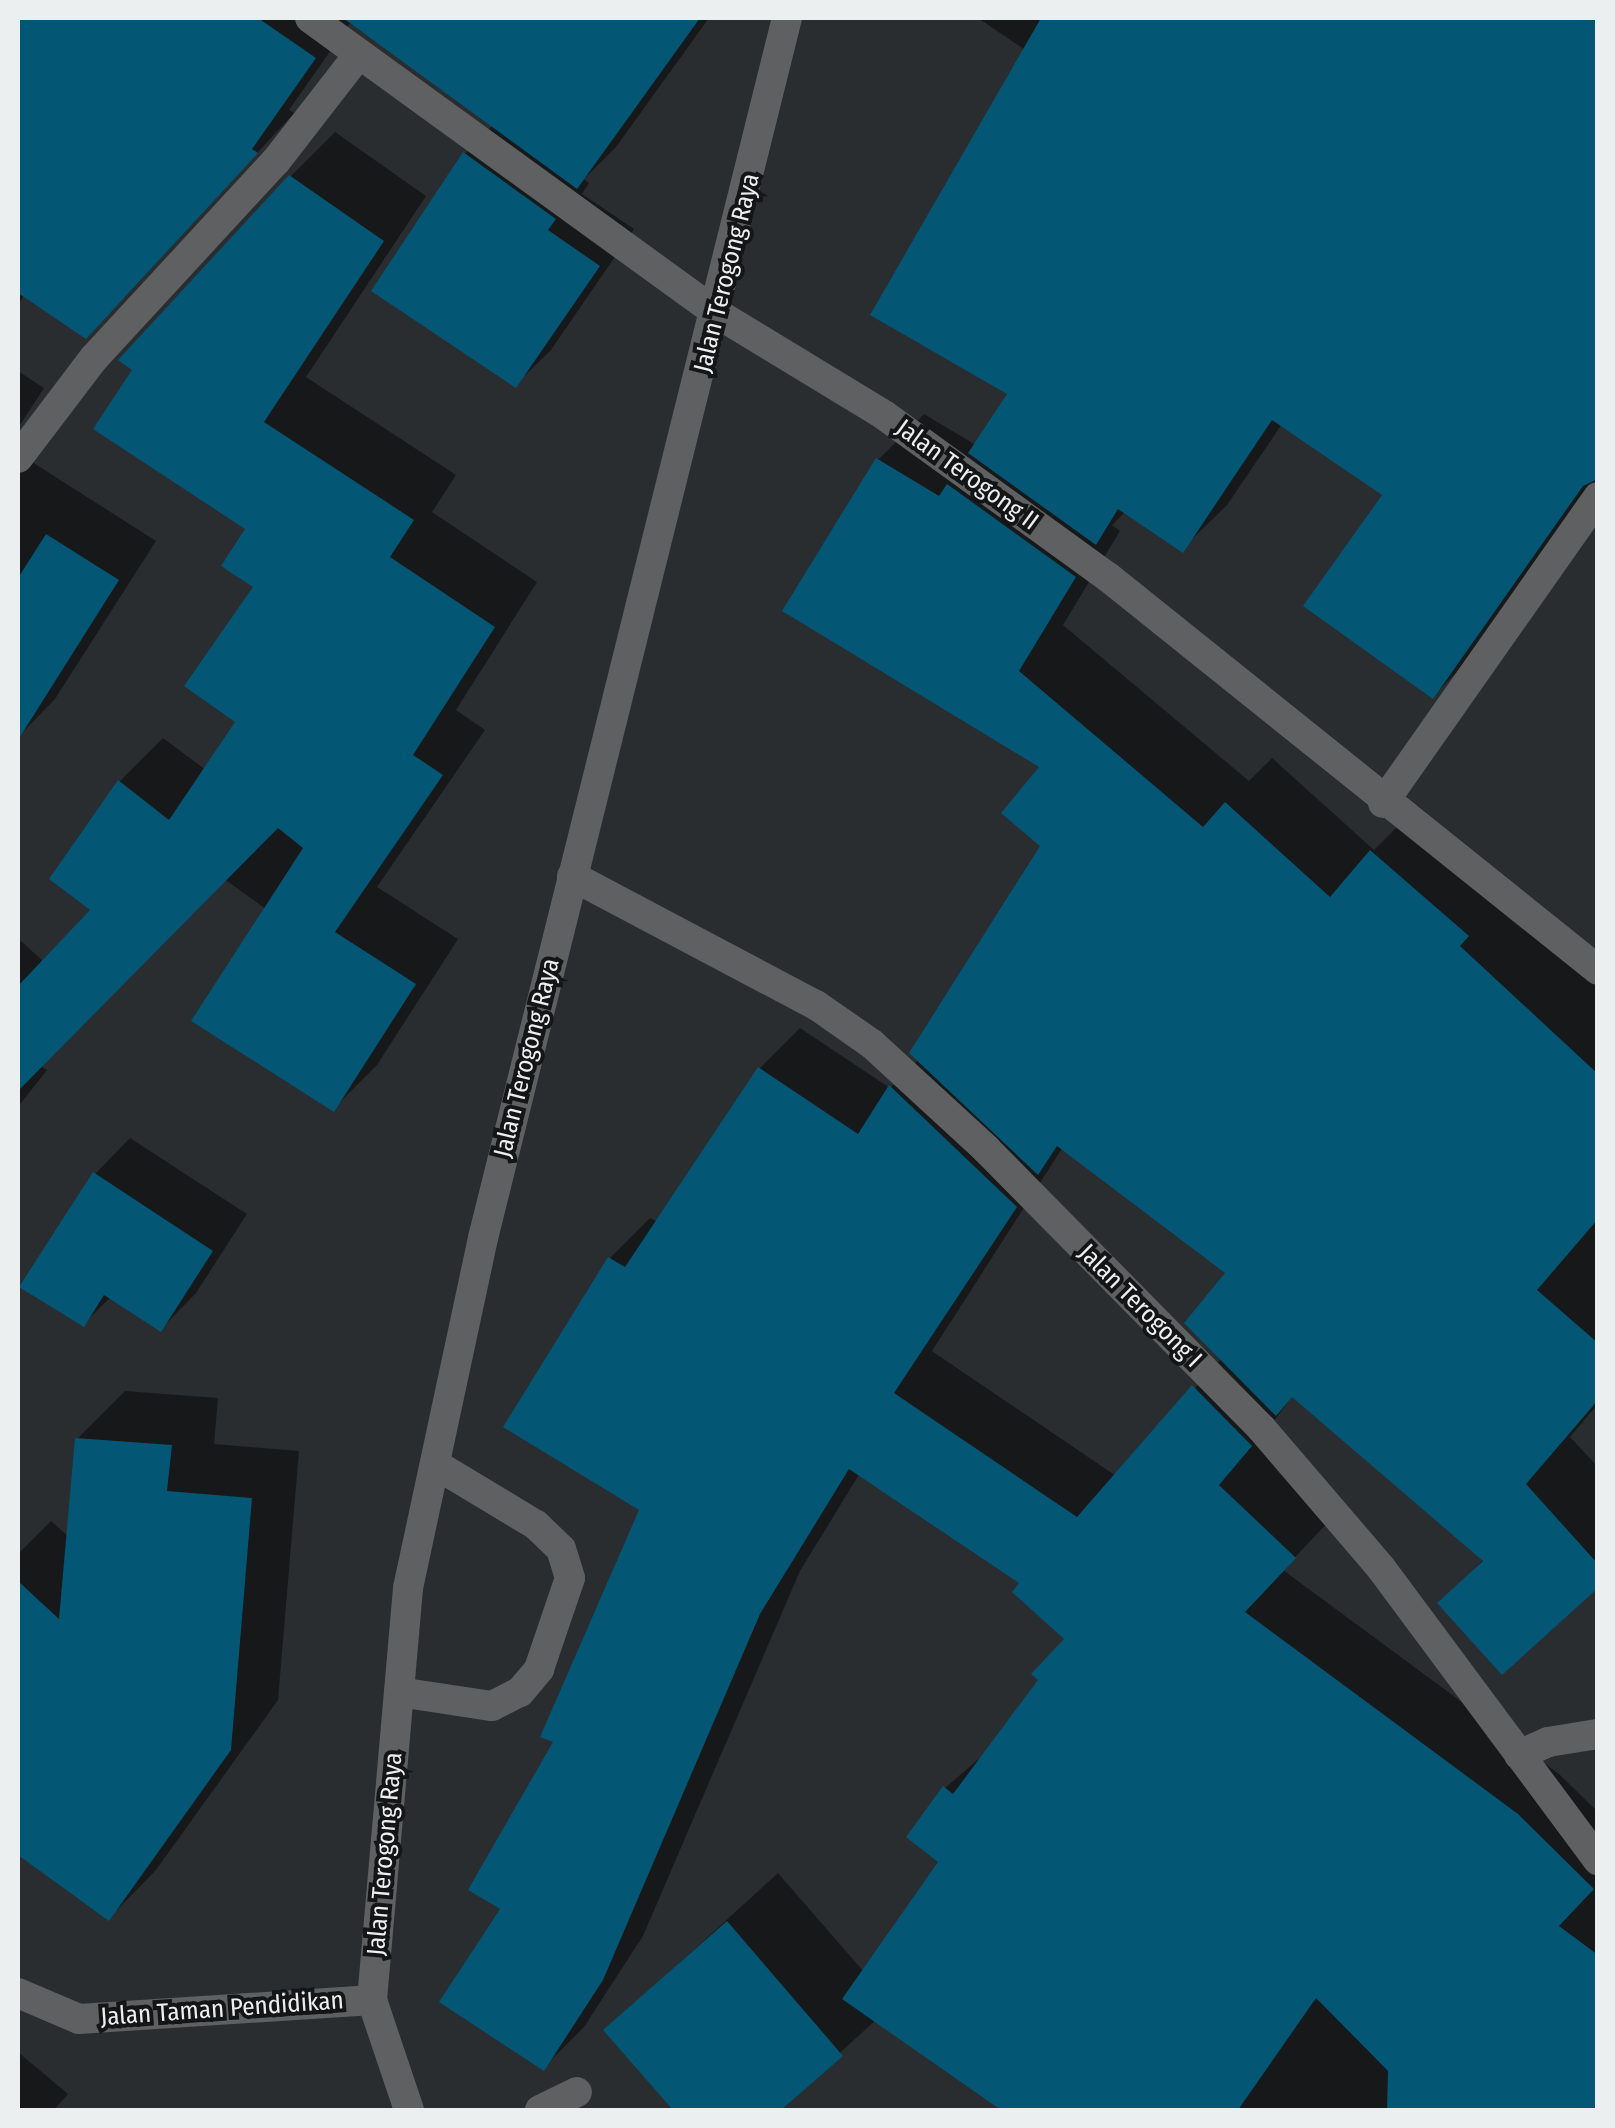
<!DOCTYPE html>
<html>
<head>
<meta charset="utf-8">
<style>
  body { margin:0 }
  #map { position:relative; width:1615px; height:2128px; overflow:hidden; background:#2a2d30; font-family:"Fira Sans Condensed",sans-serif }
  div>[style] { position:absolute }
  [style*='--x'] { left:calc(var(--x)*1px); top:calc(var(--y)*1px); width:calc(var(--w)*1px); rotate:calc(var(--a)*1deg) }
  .shadow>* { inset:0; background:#0007 }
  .building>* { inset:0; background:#045675 }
  .minor>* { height:30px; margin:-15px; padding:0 15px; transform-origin:15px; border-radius:15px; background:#5e6061 }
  span { translate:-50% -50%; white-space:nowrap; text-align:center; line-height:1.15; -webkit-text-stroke:8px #141516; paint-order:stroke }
  .street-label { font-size:25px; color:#eceff0 }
  .frame { position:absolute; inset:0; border:20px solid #eceff0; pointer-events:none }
</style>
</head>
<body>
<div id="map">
  <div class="shadow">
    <div style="clip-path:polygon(18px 18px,709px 18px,616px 147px,584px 179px,589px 183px,582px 194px,634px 229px,551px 350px,515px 385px,465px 154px,493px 125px,350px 23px,289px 110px,294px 113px,125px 297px,25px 294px,18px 305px)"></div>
    <div style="clip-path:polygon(evenodd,978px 18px,1598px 18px,1598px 480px,1478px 651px,1433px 696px,1386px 494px,1282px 424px,1227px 505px,1182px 549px,1126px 511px,1112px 525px,1120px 531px,1063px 625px,1249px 781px,1272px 758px,1374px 850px,1418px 806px,1513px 889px,1504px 899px,1598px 986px,1598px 1404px,1570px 1437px,1598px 1467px,1598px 1585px,1441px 1603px,1484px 1559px,1293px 1395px,1258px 1443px,1334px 1516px,1283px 1570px,1559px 1774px,1598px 1812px,1598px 2110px,1005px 2110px,876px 2020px,777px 2110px,676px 2110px,606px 2030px,778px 1873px,864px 1972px,942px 1861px,945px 1788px,989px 1750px,1068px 1638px,1023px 1583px,860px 1473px,800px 1571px,643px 1936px,584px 2027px,543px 2068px,504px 1908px,556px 1741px,643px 1509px,610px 1258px,650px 1218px,658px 1222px,760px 1068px,800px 1028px,890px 1088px,919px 1059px,1043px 845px,1043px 767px,878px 460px,924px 414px,976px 445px,1011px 393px,1025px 50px,978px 18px,1063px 1147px,1229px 1272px,1222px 1358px,1116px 1476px,932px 1351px,1063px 1147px)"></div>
    <div style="clip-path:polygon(335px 132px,426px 196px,306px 377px,456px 475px,432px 512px,537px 582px,456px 710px,485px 730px,377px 887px,458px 939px,377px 1065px,333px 1109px,266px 909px,206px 866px,40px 1066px,47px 1070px,18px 1107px,18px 945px,21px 941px,44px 962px,94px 910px,119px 782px,163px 738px,206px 770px,239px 721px,257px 586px,249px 529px,290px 177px)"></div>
    <div style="clip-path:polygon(18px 371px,44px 388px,18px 428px)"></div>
    <div style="clip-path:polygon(18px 453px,156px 541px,55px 699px,18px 737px)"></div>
    <div style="clip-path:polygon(130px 1138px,247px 1214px,196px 1293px,161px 1329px,111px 1297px,83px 1324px,95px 1174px)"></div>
    <div style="clip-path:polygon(125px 1391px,218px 1398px,214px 1444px,299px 1451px,278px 1700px,156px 1870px,109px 1918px,18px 1852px,18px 1554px,51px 1521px,69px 1537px,77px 1439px)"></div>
    <div style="clip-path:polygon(18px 2052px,68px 2094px,54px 2110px,18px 2110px)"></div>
  </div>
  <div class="building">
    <div style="clip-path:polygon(18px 18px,258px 18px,316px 58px,252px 149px,258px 153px,86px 339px,18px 293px)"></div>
    <div style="clip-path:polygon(343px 18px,700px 18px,577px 189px)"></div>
    <div style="clip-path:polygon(1041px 18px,1598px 18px,1598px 479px,1583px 486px,1433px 699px,1303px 606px,1382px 495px,1272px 420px,1183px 553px,1118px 509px,1096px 545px,968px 453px,1007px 394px,870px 315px)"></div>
    <div style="clip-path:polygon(463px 152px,556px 219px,548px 230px,600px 266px,516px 388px,371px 291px)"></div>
    <div style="clip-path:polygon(289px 175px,384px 241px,264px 422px,414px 520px,390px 557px,495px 627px,413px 755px,443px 775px,335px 932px,416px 984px,334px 1112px,191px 1021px,303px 848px,278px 828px,18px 1091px,18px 986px,90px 910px,49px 879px,118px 780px,169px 820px,235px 722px,184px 686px,253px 587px,221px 566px,245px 529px,93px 429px,132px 370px,118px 360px)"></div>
    <div style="clip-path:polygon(876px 458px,939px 496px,947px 484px,1076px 577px,1019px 671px,1203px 827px,1225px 802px,1330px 897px,1370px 850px,1469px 936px,1460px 946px,1598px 1074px,1598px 1219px,1537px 1290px,1598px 1343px,1598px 1400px,1526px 1484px,1598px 1564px,1598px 1588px,1502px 1675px,1437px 1603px,1483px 1561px,1292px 1397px,1276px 1416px,1184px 1323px,1225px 1273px,1057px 1146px,1038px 1175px,909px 1053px,1040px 846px,1001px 813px,1039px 767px,782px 611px)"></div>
    <div style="clip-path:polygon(46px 534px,119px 580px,18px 740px,18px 578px)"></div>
    <div style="clip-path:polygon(758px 1067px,858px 1134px,889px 1085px,1017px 1207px,894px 1393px,1077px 1517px,1192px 1385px,1252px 1446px,1219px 1485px,1296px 1558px,1245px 1612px,1518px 1814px,1594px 1889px,1559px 1926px,1598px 1955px,1598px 2110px,1387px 2110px,1388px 2071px,1316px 1998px,1238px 2110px,1001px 2110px,842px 1999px,938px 1862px,906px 1837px,943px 1786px,953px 1794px,1038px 1680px,1031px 1674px,1064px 1639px,1012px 1592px,1019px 1583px,849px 1469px,760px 1614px,603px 1980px,544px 2071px,439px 2002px,500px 1909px,468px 1890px,553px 1742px,540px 1737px,639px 1510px,503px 1427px,608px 1257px,625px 1267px)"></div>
    <div style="clip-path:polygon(93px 1172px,213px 1251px,161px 1332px,104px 1295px,84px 1327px,19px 1287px)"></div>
    <div style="clip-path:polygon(75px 1438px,172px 1445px,167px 1491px,252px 1498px,231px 1750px,109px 1921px,18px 1855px,18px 1581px,59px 1619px)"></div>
    <div style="clip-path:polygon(727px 1921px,843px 2056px,781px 2110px,673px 2110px,603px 2030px)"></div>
  </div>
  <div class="minor">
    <div style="--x:310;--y:18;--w:504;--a:35.96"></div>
    <div style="--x:718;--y:314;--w:194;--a:31.3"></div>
    <div style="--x:884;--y:415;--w:276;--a:35.9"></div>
    <div style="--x:1108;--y:577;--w:628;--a:38.73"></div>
    <div style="--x:18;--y:458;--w:126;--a:-52.8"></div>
    <div style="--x:94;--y:358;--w:268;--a:-47.3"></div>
    <div style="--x:276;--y:161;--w:135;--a:-52.2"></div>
    <div style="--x:1383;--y:803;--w:374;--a:-54.9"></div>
    <div style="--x:572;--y:876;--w:276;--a:27.9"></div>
    <div style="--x:816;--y:1005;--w:68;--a:34.9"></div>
    <div style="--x:872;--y:1044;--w:155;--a:42.6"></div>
    <div style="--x:986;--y:1149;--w:393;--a:45.4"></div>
    <div style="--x:1262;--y:1429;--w:183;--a:49.4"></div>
    <div style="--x:1381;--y:1568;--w:364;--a:53.4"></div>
    <div style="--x:399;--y:1692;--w:94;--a:8.6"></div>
    <div style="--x:492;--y:1706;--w:31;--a:-27"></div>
    <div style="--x:520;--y:1692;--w:30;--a:-50"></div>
    <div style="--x:539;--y:1669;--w:96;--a:-71.2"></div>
    <div style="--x:570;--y:1578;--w:30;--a:-107"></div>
    <div style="--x:561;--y:1549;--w:35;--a:-136"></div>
    <div style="--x:536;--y:1525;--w:118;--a:-148.9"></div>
    <div style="--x:1519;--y:1755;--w:32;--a:-24"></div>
    <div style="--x:1548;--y:1742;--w:51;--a:-9.1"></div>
    <div style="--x:18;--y:1993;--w:66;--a:23.1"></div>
    <div style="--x:79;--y:2019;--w:294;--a:-3.7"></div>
    <div style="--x:409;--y:2110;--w:116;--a:-108.6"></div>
    <div style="--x:372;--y:2000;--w:414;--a:-85"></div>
    <div style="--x:408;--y:1588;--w:358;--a:-77.9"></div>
    <div style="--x:483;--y:1238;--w:1257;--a:-76.01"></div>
    <div style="--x:540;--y:2110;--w:41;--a:-25.9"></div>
  </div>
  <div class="street-label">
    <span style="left:727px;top:273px;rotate:-76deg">Jalan Terogong Raya</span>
    <span style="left:967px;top:475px;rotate:36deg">Jalan Terogong II</span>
    <span style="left:527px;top:1058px;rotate:-76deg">Jalan Terogong Raya</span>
    <span style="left:1140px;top:1306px;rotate:45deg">Jalan Terogong I</span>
    <span style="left:385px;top:1854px;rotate:-85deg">Jalan Terogong Raya</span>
    <span style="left:222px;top:2009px;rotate:-4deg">Jalan Taman Pendidikan</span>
  </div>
  <div class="frame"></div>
</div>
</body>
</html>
